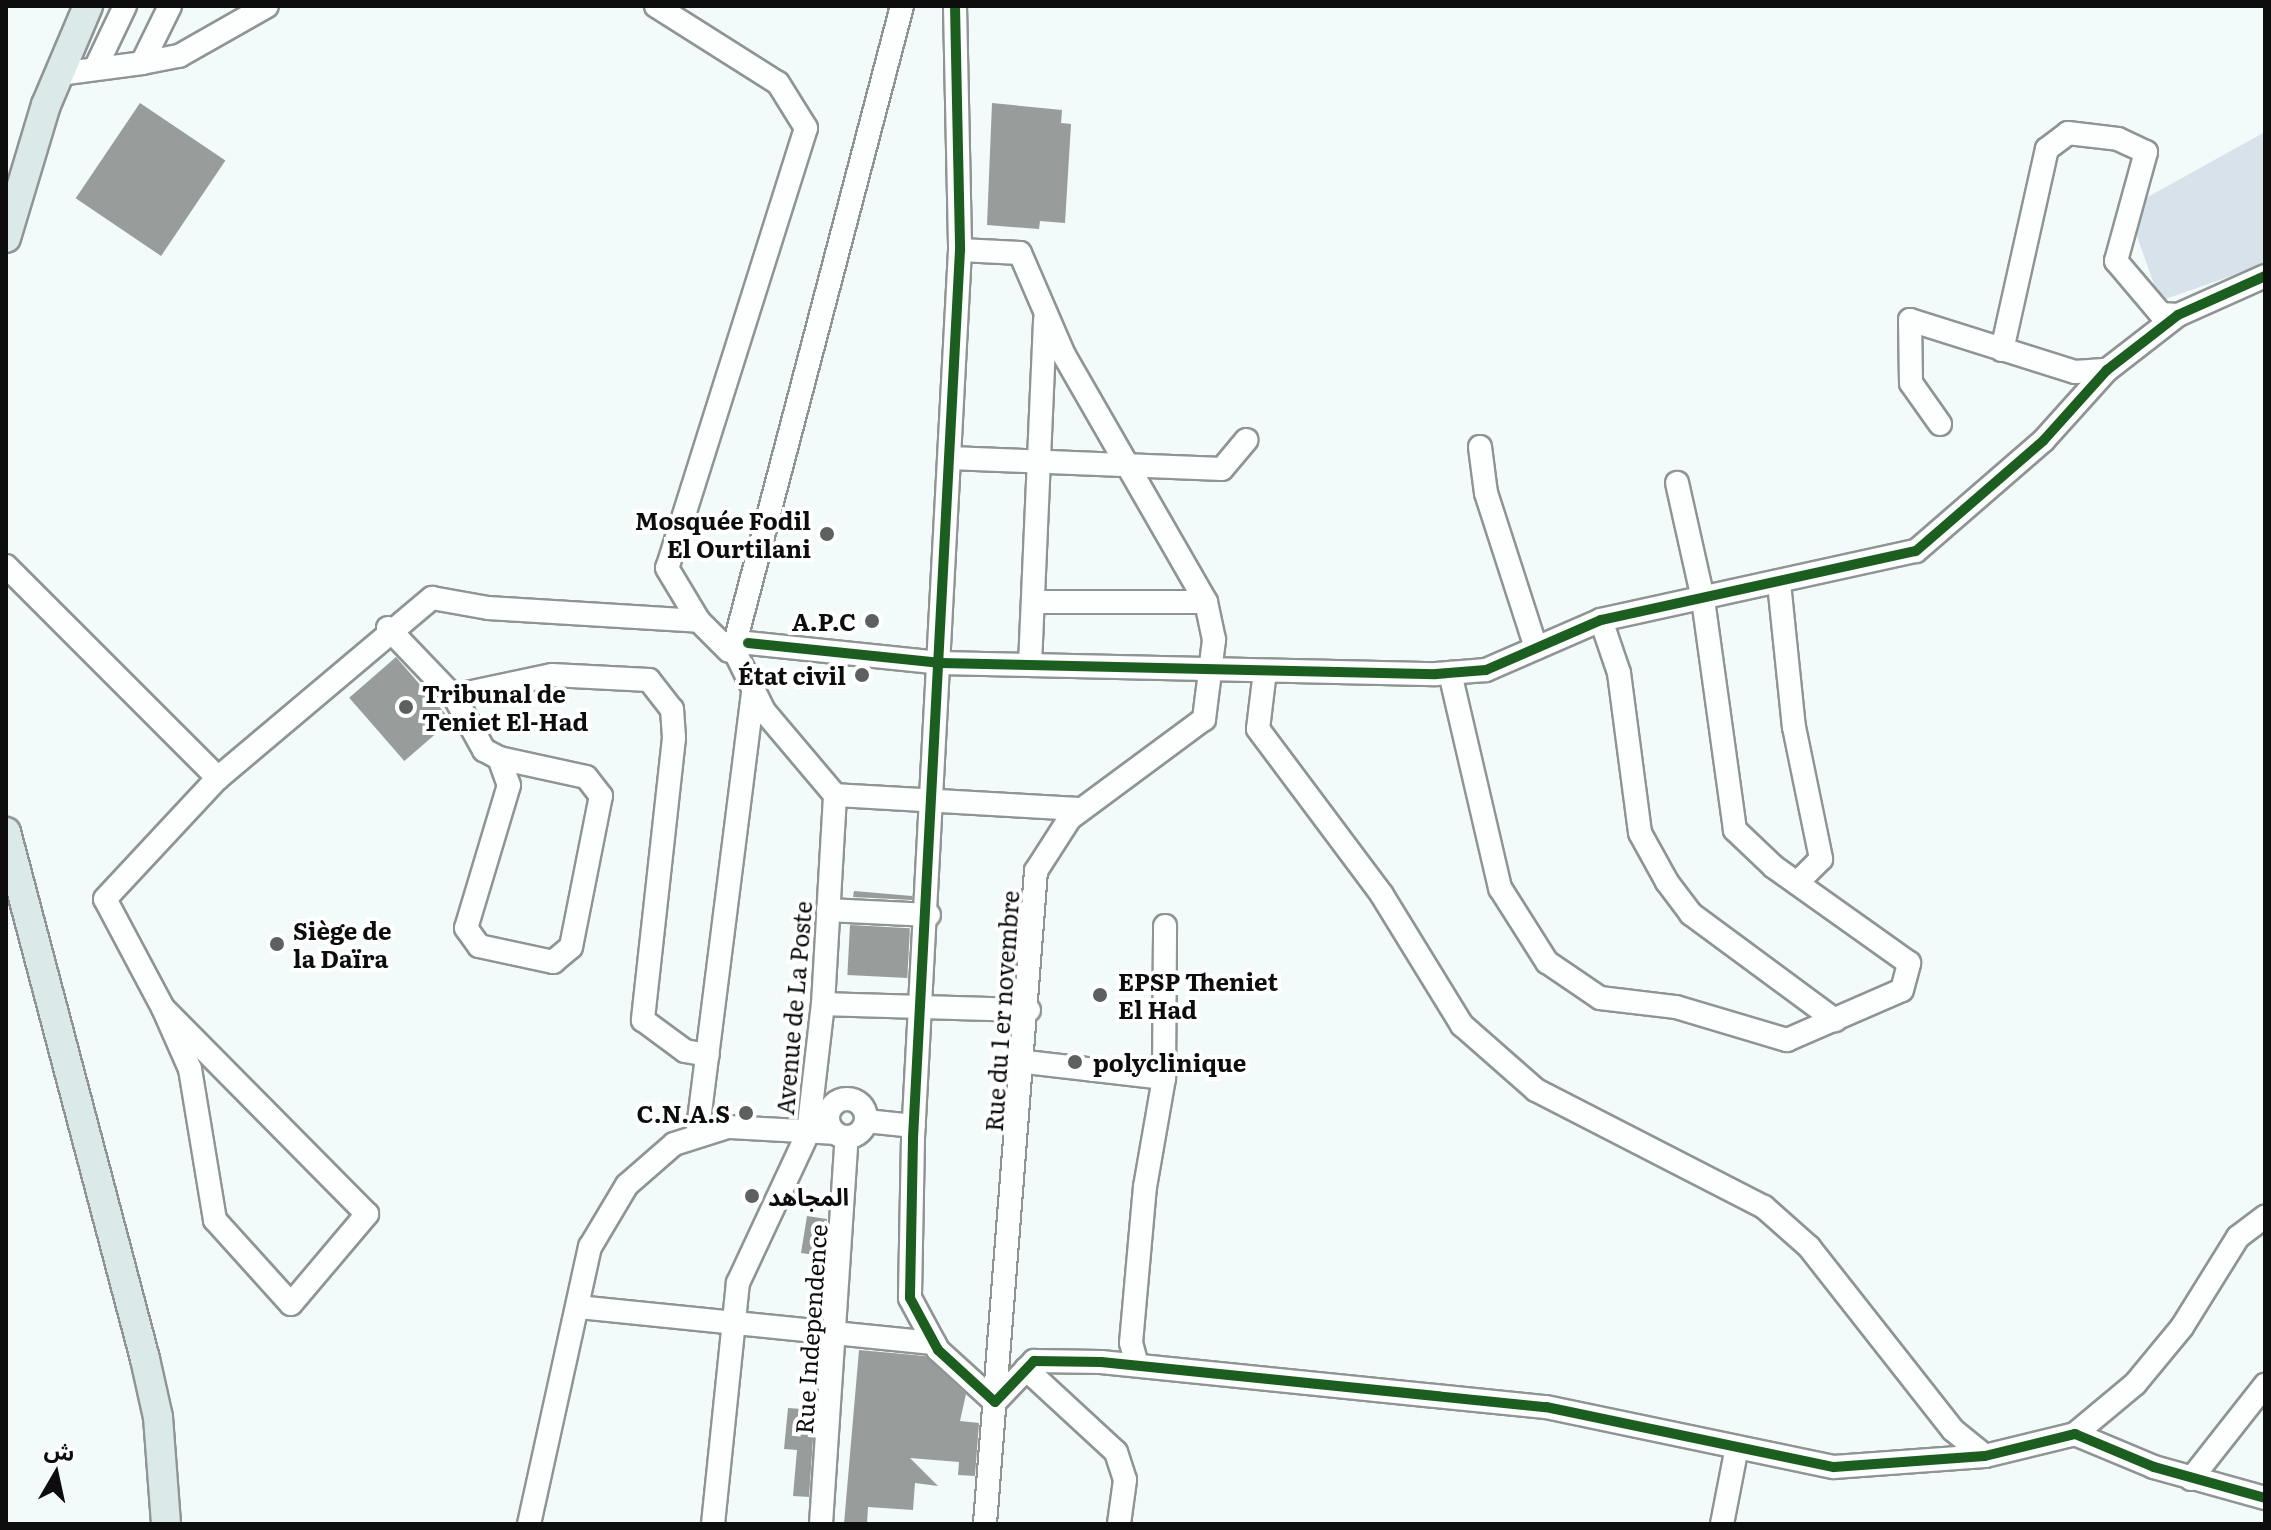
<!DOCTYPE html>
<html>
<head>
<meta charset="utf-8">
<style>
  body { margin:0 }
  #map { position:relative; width:2271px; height:1530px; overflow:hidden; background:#f2fafa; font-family:Literata,"Noto Sans Arabic",serif }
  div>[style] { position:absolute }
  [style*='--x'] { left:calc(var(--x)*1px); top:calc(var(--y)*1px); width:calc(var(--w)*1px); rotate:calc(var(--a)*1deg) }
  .cemetery>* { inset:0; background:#d8e2ea }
  .building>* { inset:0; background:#989d9c; transform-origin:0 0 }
  .roads { filter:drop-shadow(2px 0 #909494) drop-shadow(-2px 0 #909494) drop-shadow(0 2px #909494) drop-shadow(0 -2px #909494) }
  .minor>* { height:22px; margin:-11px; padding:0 11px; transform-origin:11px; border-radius:11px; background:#fdfefe }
  .minor>.ring { margin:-11px; padding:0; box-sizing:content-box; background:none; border:22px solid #fdfefe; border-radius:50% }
  .major>* { height:28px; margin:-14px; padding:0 14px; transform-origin:14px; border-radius:14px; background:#dbe9e9 }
  .cycleway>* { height:10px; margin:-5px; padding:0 5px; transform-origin:5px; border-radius:5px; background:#1b5e20 }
  .dots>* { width:22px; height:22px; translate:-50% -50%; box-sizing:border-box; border:4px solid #fff; border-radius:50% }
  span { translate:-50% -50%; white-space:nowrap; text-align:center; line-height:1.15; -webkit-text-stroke:8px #fff; paint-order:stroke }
  .poi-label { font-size:24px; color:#0d0d0d; font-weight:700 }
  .right { translate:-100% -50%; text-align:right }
  .left { translate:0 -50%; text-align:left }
  .street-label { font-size:24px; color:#0d0d0d }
  .frame { position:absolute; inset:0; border:8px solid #0d0d0d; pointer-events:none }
  .north { position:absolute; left:16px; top:1434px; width:80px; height:80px; -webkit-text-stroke:6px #fff; paint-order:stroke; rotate:9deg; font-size:22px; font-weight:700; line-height:32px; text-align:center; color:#0d0d0d }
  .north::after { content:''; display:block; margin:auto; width:28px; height:36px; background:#0d0d0d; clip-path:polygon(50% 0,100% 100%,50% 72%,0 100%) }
</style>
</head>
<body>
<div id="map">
  <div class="cemetery">
    <div style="clip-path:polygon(2265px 132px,2265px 264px,2160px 301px,2134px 228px,2144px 199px)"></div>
  </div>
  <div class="building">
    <div style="left:140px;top:103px;width:103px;height:115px;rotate:34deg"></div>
    <div style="clip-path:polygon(992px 103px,1062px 110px,1061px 123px,1071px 124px,1065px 223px,1040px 221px,1039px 229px,987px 225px)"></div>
    <div style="left:396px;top:657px;width:84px;height:62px;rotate:49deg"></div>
    <div style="clip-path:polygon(854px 891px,912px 896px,912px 900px,853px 897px)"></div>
    <div style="left:850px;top:925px;width:60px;height:50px;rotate:3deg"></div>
    <div style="clip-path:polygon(807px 1216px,827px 1219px,822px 1306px,809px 1305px,815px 1255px,801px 1253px)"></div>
    <div style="clip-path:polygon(859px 1350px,925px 1356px,966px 1394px,960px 1421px,979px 1423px,975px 1476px,958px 1475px,959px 1462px,910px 1458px,938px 1486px,915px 1483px,913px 1510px,868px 1507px,867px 1524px,844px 1524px)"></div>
    <div style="clip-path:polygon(788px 1408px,815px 1410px,809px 1497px,793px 1496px,797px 1450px,784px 1449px)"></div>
  </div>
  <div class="roads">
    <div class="minor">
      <div style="--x:656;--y:6;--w:144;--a:32.3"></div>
      <div style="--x:778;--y:83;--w:53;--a:58.1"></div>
      <div style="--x:806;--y:128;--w:461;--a:107.5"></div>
      <div style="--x:667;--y:568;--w:62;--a:58.9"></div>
      <div style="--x:699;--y:621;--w:42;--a:45"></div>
      <div style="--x:955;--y:6;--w:244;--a:88.8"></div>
      <div style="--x:960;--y:250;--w:890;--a:93.03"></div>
      <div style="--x:913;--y:1139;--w:159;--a:91.1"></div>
      <div style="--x:910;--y:1298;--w:59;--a:61.7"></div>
      <div style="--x:938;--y:1350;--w:77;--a:42.4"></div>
      <div style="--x:995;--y:1402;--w:57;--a:-46.4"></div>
      <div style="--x:1034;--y:1361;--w:67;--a:0.9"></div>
      <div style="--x:1101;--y:1362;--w:447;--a:5.8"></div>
      <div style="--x:1546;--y:1407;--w:294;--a:11.8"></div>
      <div style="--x:1834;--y:1467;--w:151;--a:-4.2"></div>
      <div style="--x:1985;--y:1456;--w:93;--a:-13.7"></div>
      <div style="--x:2075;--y:1434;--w:86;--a:22.7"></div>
      <div style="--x:2154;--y:1467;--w:115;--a:15.6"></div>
      <div style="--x:142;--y:63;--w:38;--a:-11"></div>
      <div style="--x:179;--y:56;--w:101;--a:-29.6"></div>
      <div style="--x:95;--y:69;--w:70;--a:-64.5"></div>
      <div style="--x:59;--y:74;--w:84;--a:-7.5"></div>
      <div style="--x:142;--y:63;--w:64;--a:-63.8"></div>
      <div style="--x:960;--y:250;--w:60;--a:2.9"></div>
      <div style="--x:1020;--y:253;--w:111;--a:66.7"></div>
      <div style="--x:1064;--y:355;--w:285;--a:60.1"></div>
      <div style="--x:1206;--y:602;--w:39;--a:78"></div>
      <div style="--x:1214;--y:640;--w:80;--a:97.2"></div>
      <div style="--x:1204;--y:719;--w:167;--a:143.5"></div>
      <div style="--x:1070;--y:818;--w:63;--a:122.7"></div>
      <div style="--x:1036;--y:871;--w:655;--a:94.47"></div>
      <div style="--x:2002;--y:350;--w:206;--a:-77.4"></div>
      <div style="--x:2047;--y:149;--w:26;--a:-37"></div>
      <div style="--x:2068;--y:133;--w:50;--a:6.8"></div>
      <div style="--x:2118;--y:139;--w:31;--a:25"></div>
      <div style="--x:2146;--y:152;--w:113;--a:105.4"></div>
      <div style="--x:2116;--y:261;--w:70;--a:49.7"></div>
      <div style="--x:2161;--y:314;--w:17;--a:3"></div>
      <div style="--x:1940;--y:424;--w:50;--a:-125.3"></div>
      <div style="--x:1911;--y:383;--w:63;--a:-90.9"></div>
      <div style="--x:1910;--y:320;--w:173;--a:17.5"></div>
      <div style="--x:2075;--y:372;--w:32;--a:-4"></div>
      <div style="--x:1480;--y:447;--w:46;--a:82.6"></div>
      <div style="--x:1486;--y:493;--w:163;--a:72.1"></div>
      <div style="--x:950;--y:458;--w:272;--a:2.3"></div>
      <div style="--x:1222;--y:469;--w:38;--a:-50"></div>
      <div style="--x:6;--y:566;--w:300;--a:45"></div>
      <div style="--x:218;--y:778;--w:280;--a:-40.1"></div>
      <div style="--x:432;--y:598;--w:57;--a:10.1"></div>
      <div style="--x:488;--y:608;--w:211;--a:3.5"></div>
      <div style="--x:1779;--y:583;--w:145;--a:84.1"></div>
      <div style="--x:1794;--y:727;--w:135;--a:78.4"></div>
      <div style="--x:1821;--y:859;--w:34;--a:135"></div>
      <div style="--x:1033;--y:602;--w:173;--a:0"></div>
      <div style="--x:1601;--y:620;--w:56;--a:71.2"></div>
      <div style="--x:1619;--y:673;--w:161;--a:82.5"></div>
      <div style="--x:1640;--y:833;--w:56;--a:61.1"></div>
      <div style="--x:1667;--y:882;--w:40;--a:53"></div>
      <div style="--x:1691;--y:914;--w:179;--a:36.4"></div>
      <div style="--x:388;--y:628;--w:97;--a:46.3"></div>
      <div style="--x:455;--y:698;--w:60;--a:60.9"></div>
      <div style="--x:484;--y:750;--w:17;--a:28"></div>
      <div style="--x:499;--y:758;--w:29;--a:70"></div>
      <div style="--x:509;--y:785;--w:149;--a:106.7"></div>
      <div style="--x:466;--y:928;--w:22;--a:54"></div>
      <div style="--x:479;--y:946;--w:76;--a:12.2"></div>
      <div style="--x:553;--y:962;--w:23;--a:-40"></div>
      <div style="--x:571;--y:947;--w:154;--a:-78.8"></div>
      <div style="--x:601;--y:796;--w:24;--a:-128"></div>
      <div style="--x:586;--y:777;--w:89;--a:-167.7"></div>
      <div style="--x:737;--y:635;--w:650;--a:-75.3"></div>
      <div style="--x:748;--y:643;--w:194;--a:5.9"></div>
      <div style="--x:941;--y:663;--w:495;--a:1.3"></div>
      <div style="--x:1436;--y:674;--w:50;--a:-4.6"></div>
      <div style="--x:1486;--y:670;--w:125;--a:-23.5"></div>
      <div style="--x:1601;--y:620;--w:322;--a:-12.4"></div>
      <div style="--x:1916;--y:551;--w:168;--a:-40.9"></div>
      <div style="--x:2043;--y:441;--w:96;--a:-48"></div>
      <div style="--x:2107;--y:370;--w:90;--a:-37.8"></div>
      <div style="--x:2178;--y:315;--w:95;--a:-24.1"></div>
      <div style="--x:1030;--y:665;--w:346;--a:-87.5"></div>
      <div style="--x:1265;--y:671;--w:58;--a:96.9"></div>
      <div style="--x:1258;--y:729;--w:207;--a:53.2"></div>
      <div style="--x:1382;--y:895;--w:153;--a:58.4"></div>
      <div style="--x:1462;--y:1025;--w:98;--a:41.3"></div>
      <div style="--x:1536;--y:1090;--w:256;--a:27.2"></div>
      <div style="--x:1764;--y:1207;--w:60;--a:41.6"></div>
      <div style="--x:1809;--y:1247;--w:233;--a:51.8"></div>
      <div style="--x:1953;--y:1430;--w:41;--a:39.1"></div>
      <div style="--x:1450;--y:673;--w:221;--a:76.9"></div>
      <div style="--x:1500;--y:888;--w:88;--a:57.6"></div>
      <div style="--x:1547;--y:962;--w:64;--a:34.2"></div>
      <div style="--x:1600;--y:998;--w:77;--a:6.8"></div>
      <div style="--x:1676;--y:1007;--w:116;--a:16.6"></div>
      <div style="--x:1787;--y:1040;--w:125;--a:-23.5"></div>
      <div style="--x:1902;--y:990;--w:28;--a:-75"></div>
      <div style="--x:1909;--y:963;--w:166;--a:-144.6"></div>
      <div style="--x:1774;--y:867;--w:54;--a:-136.5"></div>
      <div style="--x:1735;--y:830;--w:233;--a:-97.9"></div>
      <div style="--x:1703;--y:599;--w:119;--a:-102.6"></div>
      <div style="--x:453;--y:696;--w:101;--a:-12"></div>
      <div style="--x:552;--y:675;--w:97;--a:3"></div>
      <div style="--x:649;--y:680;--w:37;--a:52"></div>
      <div style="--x:672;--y:709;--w:29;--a:86"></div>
      <div style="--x:674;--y:738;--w:284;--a:96.3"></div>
      <div style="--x:643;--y:1020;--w:52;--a:36.4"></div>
      <div style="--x:685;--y:1051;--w:23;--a:10"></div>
      <div style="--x:835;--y:795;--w:246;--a:3.3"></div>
      <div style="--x:828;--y:910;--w:101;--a:2.8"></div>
      <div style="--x:823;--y:1004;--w:206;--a:1.7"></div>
      <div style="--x:163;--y:1008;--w:67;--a:66.1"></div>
      <div style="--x:190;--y:1069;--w:153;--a:80.6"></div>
      <div style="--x:215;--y:1220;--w:113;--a:47.9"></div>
      <div style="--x:291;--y:1304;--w:118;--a:-49.8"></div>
      <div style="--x:367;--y:1214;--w:290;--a:-134.7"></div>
      <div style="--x:163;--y:1008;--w:123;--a:-118"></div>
      <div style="--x:105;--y:899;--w:166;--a:-47"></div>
      <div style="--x:1026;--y:1062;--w:139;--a:6.6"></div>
      <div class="ring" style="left:828px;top:1099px;width:16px;height:16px"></div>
      <div style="--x:866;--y:1121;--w:48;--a:5.9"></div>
      <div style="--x:697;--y:1136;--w:449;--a:-82.8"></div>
      <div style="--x:578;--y:1307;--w:358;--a:5.8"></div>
      <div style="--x:1137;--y:1365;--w:23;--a:-105"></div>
      <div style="--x:1131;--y:1343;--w:157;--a:-84.9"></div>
      <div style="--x:1145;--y:1187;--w:111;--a:-80.1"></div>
      <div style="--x:1164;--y:1078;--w:152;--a:-89.6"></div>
      <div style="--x:1026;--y:1369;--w:122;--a:42.7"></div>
      <div style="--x:1116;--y:1452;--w:29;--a:72"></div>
      <div style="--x:1125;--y:1480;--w:44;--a:97.8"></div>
      <div style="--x:2075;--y:1434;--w:78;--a:-39.8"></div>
      <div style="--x:2135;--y:1384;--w:74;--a:-50.5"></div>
      <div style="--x:2182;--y:1327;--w:106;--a:-58.1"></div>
      <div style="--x:2238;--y:1237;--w:34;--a:-37"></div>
      <div style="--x:2191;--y:1479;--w:120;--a:-51.8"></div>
      <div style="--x:529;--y:1524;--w:284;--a:-77.6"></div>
      <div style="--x:590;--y:1247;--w:72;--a:-59.2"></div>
      <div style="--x:627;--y:1185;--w:62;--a:-41.1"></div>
      <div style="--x:674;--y:1144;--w:57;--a:-17.5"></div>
      <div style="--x:728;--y:1127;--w:107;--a:3.2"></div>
      <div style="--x:713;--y:1524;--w:242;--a:-84.1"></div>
      <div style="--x:738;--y:1283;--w:166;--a:-65"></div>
      <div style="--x:808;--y:1133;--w:130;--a:-83.4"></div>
      <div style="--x:823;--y:1004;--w:209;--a:-86.7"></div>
      <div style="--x:835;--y:795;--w:110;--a:-130.2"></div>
      <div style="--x:764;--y:711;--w:61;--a:-116.1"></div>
      <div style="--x:821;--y:1524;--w:388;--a:-86.2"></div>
      <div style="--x:1722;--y:1524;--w:78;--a:-79"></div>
    </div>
    <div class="major">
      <div style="--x:6;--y:238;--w:139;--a:-73.3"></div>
      <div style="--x:46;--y:105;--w:108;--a:-67"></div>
      <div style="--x:6;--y:832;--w:545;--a:75.22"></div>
      <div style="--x:145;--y:1359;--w:59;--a:77.4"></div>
      <div style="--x:158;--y:1417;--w:107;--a:85.7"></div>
    </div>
  </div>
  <div class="cycleway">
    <div style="--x:955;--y:6;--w:244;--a:88.8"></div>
    <div style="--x:960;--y:250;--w:890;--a:93.03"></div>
    <div style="--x:913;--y:1139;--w:159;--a:91.1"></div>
    <div style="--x:910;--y:1298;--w:59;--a:61.7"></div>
    <div style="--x:938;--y:1350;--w:77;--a:42.4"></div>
    <div style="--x:995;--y:1402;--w:57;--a:-46.4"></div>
    <div style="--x:1034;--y:1361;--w:67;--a:0.9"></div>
    <div style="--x:1101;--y:1362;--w:447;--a:5.8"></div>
    <div style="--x:1546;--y:1407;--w:294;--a:11.8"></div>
    <div style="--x:1834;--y:1467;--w:151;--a:-4.2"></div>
    <div style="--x:1985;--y:1456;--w:93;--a:-13.7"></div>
    <div style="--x:2075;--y:1434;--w:86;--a:22.7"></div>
    <div style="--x:2154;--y:1467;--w:115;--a:15.6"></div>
    <div style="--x:748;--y:643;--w:194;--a:5.9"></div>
    <div style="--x:941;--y:663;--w:495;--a:1.3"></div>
    <div style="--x:1436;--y:674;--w:50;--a:-4.6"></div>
    <div style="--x:1486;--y:670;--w:125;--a:-23.5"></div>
    <div style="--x:1601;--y:620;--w:322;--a:-12.4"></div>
    <div style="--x:1916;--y:551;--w:168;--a:-40.9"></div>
    <div style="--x:2043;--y:441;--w:96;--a:-48"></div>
    <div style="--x:2107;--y:370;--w:90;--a:-37.8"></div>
    <div style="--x:2178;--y:315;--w:95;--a:-24.1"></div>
  </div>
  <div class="dots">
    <div style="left:827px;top:534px;background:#5d6060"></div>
    <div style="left:872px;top:621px;background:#5d6060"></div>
    <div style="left:862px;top:675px;background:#5d6060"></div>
    <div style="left:406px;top:707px;background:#5d6060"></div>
    <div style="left:277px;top:944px;background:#5d6060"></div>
    <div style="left:1100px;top:995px;background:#5d6060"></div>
    <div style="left:1075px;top:1062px;background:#5d6060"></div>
    <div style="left:746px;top:1113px;background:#5d6060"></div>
    <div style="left:752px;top:1196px;background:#5d6060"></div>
  </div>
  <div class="poi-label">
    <span class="right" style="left:811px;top:534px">Mosquée Fodil<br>El Ourtilani</span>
    <span class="right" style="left:856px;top:621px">A.P.C</span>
    <span class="right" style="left:846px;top:675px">État civil</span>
    <span class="left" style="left:422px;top:707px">Tribunal de<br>Teniet El-Had</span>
    <span class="left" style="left:293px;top:944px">Siège de<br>la Daïra</span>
    <span class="left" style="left:1118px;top:995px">EPSP Theniet<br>El Had</span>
    <span class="left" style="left:1093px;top:1062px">polyclinique</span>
    <span class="right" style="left:730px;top:1113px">C.N.A.S</span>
    <span class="left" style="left:768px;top:1196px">المجاهد</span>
  </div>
  <div class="street-label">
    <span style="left:793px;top:1008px;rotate:-85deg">Avenue de La Poste</span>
    <span style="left:1001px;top:1011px;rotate:-86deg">Rue du 1 er novembre</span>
    <span style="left:810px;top:1329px;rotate:-86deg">Rue Independence</span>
  </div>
  <div class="frame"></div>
  <div class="north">ش</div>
</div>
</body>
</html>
